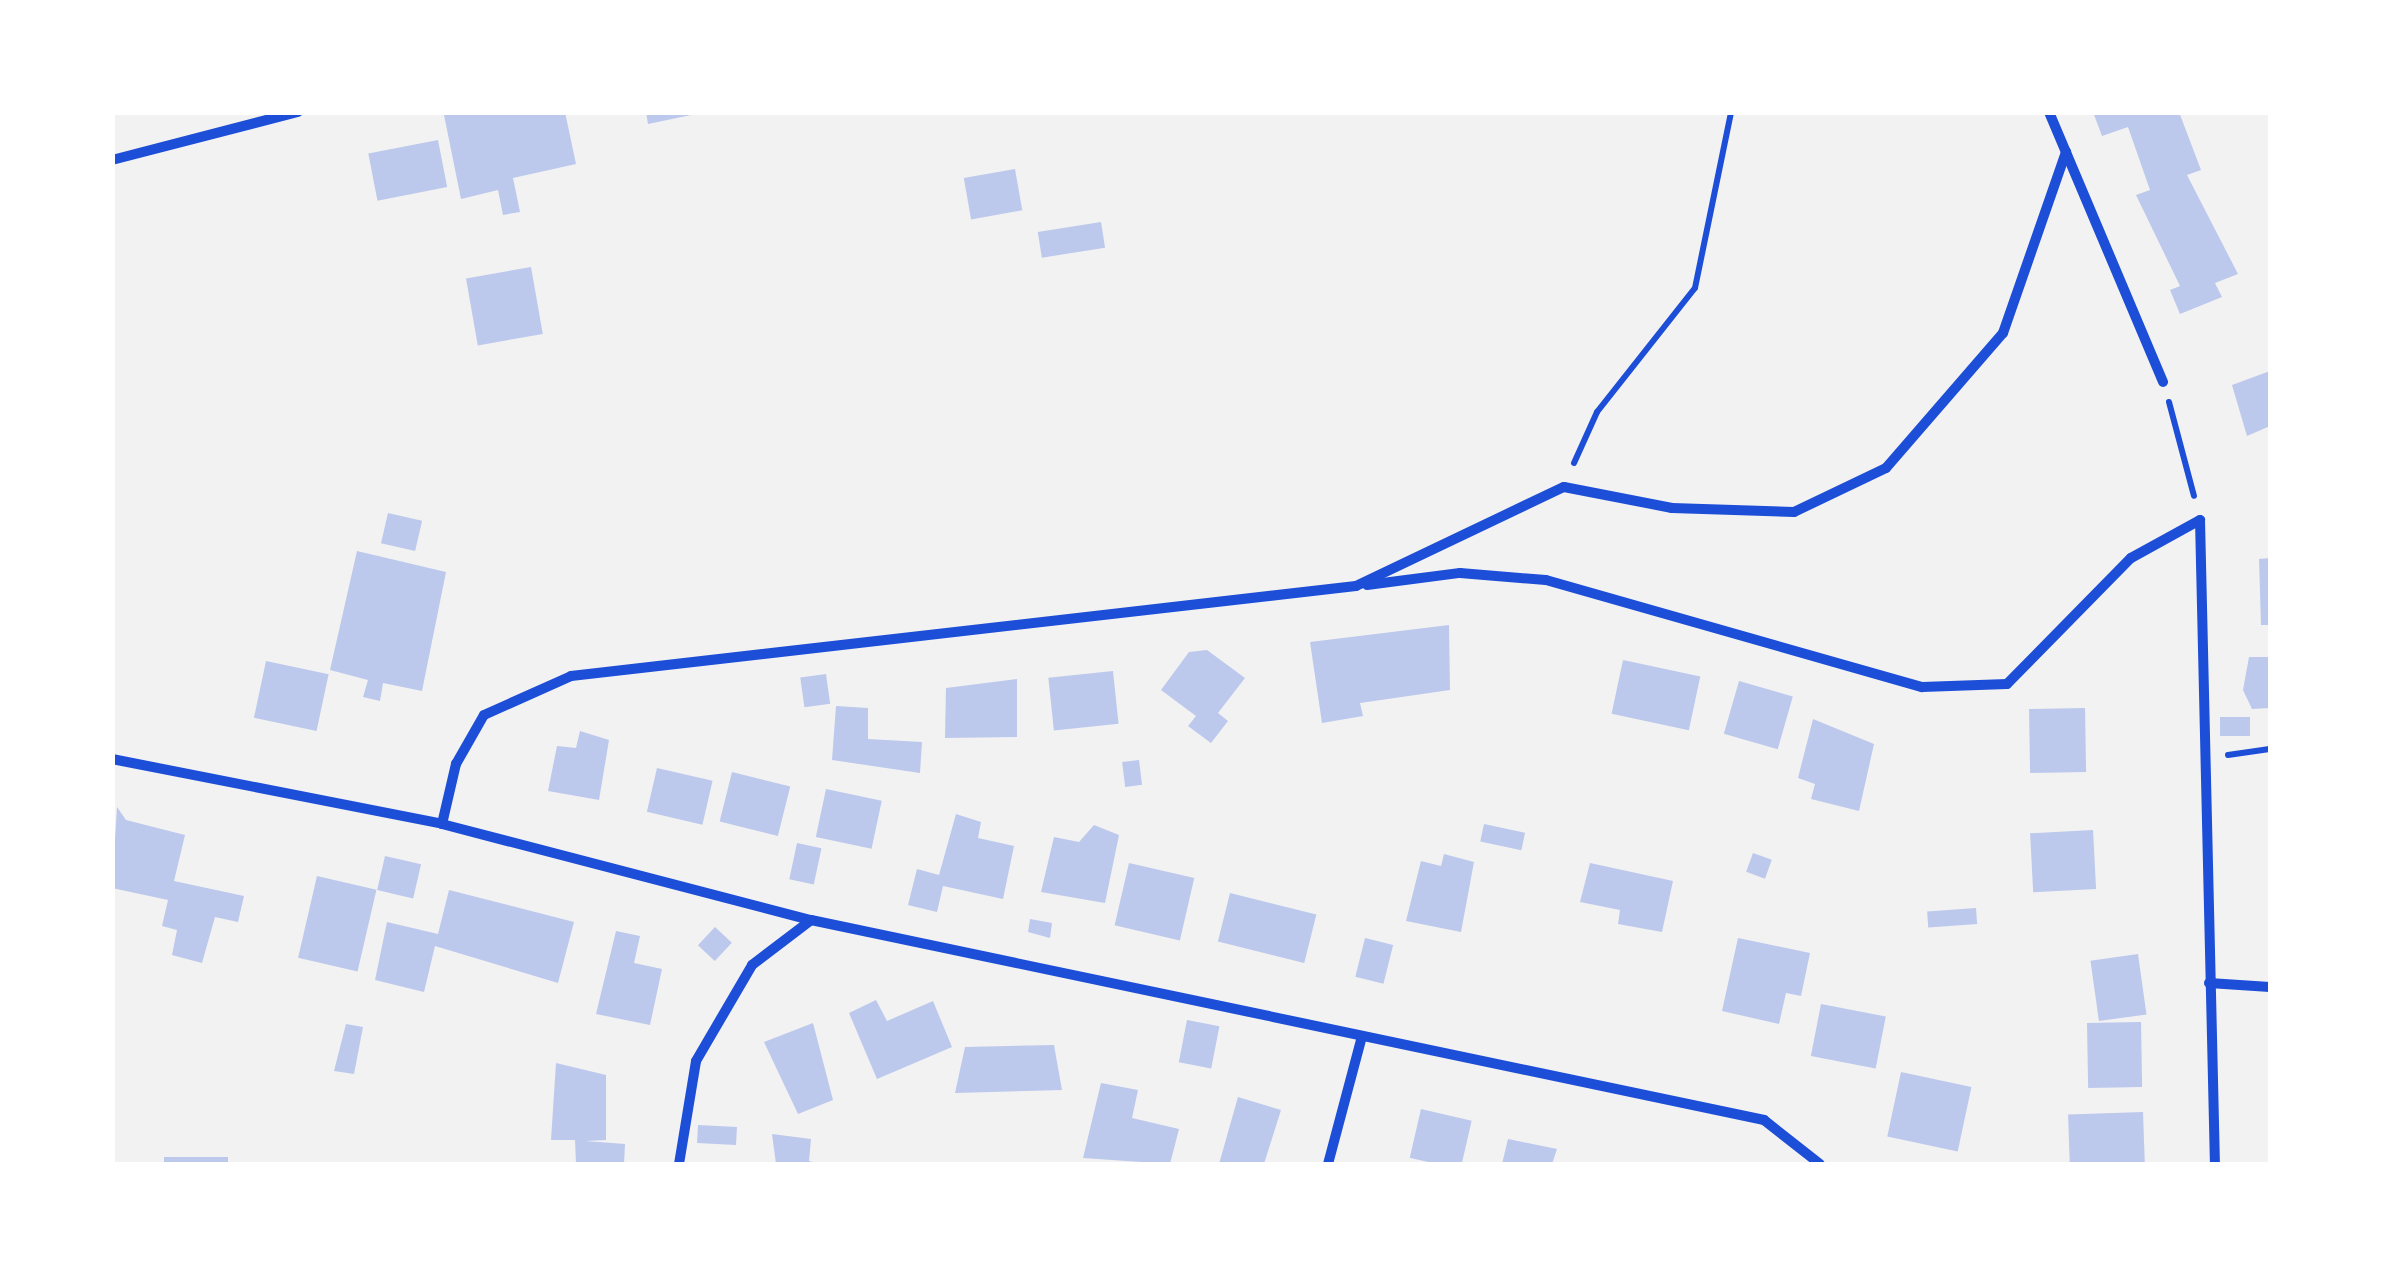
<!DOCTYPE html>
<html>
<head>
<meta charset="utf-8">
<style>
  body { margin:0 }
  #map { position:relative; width:2383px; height:1277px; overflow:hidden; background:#f2f2f2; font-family:"PT Sans Narrow",sans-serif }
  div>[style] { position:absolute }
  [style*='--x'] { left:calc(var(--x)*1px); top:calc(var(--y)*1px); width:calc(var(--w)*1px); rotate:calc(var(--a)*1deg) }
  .building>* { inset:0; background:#bdc9ec; transform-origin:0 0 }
  .path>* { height:6px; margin:-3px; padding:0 3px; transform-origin:3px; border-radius:3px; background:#1d4ed8 }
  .minor>* { height:10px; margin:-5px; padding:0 5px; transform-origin:5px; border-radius:5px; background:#1d4ed8 }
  span { translate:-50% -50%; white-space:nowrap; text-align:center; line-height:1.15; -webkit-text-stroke:10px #fff; paint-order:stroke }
  .frame { position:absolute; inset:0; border:115px solid #fff; pointer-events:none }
</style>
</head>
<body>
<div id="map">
  <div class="building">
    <div style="clip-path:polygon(565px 112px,576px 164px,513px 178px,520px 212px,503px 215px,498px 190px,461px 199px,444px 115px)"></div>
    <div style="clip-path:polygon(646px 112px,696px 112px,696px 114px,648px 124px)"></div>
    <div style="clip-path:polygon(2093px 112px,2179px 112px,2201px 170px,2187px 175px,2238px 274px,2215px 283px,2222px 297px,2180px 314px,2170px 290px,2180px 286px,2136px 195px,2150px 190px,2128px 127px,2102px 136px)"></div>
    <div style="left:438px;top:140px;width:48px;height:71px;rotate:79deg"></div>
    <div style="left:1015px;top:169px;width:42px;height:52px;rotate:80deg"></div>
    <div style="left:1101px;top:222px;width:26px;height:64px;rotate:81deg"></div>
    <div style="left:531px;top:267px;width:68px;height:66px;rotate:80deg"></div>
    <div style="clip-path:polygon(2270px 371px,2270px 426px,2247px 436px,2232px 385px)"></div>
    <div style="left:388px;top:513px;width:35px;height:31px;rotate:13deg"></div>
    <div style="clip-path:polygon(357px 551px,446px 572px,422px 691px,383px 683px,380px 701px,363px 697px,368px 680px,330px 670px)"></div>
    <div style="clip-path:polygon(2270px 558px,2270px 625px,2261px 625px,2259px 559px)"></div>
    <div style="clip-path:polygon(1449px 625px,1450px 690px,1360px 703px,1363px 716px,1322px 723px,1310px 642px)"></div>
    <div style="clip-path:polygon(1207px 650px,1245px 678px,1218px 713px,1228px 721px,1211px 743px,1188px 726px,1196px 716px,1161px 690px,1189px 652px)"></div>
    <div style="clip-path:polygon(2249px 657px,2270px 657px,2270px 708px,2252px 709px,2243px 690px)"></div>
    <div style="left:1623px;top:660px;width:79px;height:55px;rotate:12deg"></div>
    <div style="left:266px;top:661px;width:64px;height:58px;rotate:12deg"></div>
    <div style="left:1113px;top:671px;width:53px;height:65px;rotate:84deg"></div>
    <div style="left:826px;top:674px;width:30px;height:26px;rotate:82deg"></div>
    <div style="clip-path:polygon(1017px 679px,1017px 737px,945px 738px,946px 688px)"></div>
    <div style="left:1739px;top:681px;width:56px;height:55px;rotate:16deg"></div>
    <div style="clip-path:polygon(836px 706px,868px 708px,868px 739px,922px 742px,920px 773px,832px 760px)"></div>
    <div style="left:2085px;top:708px;width:64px;height:56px;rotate:89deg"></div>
    <div style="left:2250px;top:717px;width:19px;height:30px;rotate:90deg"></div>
    <div style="clip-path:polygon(1813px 719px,1874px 744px,1859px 811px,1811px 799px,1815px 784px,1798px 778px)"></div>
    <div style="clip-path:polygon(580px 731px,609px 740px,599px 800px,548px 791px,557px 746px,576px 748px)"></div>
    <div style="left:1139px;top:760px;width:25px;height:17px;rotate:83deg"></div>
    <div style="left:657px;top:768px;width:57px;height:45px;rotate:13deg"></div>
    <div style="left:732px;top:772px;width:60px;height:51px;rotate:14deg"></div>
    <div style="left:826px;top:789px;width:57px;height:49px;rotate:12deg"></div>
    <div style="clip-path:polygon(117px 807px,126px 820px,185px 835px,174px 881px,244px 896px,238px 922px,215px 917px,202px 963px,172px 955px,177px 930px,162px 926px,168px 900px,112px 888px)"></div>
    <div style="clip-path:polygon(956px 814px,981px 822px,978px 838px,1014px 846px,1003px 899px,943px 886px,937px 912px,908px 905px,917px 869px,939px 875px)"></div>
    <div style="left:1484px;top:824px;width:42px;height:18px;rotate:12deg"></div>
    <div style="clip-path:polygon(1094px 825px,1119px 835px,1105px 903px,1041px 892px,1054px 837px,1079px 842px)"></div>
    <div style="left:2093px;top:830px;width:59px;height:63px;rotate:87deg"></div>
    <div style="left:797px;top:843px;width:25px;height:37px;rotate:12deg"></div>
    <div style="left:1753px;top:853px;width:20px;height:20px;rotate:20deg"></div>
    <div style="clip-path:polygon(1444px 854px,1474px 862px,1461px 932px,1406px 921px,1421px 861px,1441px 866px)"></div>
    <div style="left:385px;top:856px;width:37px;height:35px;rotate:13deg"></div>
    <div style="left:1129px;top:863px;width:67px;height:64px;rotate:13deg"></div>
    <div style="clip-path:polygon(1590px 863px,1673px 881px,1662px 932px,1618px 924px,1620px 910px,1580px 902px)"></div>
    <div style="left:317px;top:876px;width:61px;height:84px;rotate:13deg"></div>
    <div style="clip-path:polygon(449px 890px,574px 922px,558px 983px,435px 946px,424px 992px,375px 980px,387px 922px,438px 934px)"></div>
    <div style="left:1230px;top:893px;width:89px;height:50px;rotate:14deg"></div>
    <div style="left:1976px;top:908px;width:16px;height:49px;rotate:86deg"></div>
    <div style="clip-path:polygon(1030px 919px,1052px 923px,1050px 938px,1028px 932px)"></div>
    <div style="left:715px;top:927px;width:23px;height:25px;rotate:43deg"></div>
    <div style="clip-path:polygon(616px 931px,640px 936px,634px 963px,662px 969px,650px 1025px,596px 1014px)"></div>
    <div style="left:1365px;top:938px;width:29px;height:40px;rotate:14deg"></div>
    <div style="clip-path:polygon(1738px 938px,1810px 953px,1801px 996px,1786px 993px,1779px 1024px,1722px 1011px)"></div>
    <div style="left:2138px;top:954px;width:61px;height:48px;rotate:82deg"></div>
    <div style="clip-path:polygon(876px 1000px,887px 1021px,933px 1001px,952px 1047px,877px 1079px,849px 1013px)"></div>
    <div style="left:1821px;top:1004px;width:66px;height:53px;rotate:11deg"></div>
    <div style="left:1187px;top:1020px;width:33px;height:43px;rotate:11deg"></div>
    <div style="left:2141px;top:1022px;width:65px;height:54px;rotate:89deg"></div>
    <div style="clip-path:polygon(813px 1023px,833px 1100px,798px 1114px,764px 1042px)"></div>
    <div style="clip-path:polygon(346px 1024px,363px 1027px,354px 1074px,334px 1071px)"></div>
    <div style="clip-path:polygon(1054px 1045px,1062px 1090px,955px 1093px,965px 1047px)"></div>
    <div style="clip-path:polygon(556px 1063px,606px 1075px,606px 1140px,585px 1141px,625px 1144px,624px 1164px,576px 1164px,575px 1140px,551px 1140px)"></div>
    <div style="left:1901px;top:1072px;width:72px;height:66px;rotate:12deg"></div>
    <div style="clip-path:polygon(1101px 1083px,1138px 1090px,1132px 1118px,1179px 1129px,1170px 1164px,1083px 1158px)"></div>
    <div style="clip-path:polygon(1238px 1097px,1281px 1110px,1264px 1164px,1219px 1164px)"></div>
    <div style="left:1421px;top:1109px;width:52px;height:50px;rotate:13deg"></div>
    <div style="left:2143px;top:1112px;width:52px;height:75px;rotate:88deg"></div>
    <div style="left:698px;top:1125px;width:39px;height:18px;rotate:3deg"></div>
    <div style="clip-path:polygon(772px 1134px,811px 1139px,809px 1161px,820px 1164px,776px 1164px)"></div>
    <div style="clip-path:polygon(1508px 1139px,1557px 1149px,1552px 1164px,1502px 1164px)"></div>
    <div style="left:164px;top:1157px;width:64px;height:7px"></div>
  </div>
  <div class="path">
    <div style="--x:2169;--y:402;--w:97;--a:75.1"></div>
    <div style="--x:1574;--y:463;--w:56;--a:-65.7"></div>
    <div style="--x:1597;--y:412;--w:158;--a:-51.7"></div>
    <div style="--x:1695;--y:288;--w:180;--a:-78.4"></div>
    <div style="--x:2228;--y:755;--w:42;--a:-8.1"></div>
  </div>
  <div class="minor">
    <div style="--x:2049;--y:112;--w:293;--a:67.1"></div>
    <div style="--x:112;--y:160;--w:192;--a:-14.5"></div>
    <div style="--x:1367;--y:585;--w:94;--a:-7.4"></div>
    <div style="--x:1460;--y:573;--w:86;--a:4.7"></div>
    <div style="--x:1546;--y:580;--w:391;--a:15.9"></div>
    <div style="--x:1922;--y:687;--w:85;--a:-2"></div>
    <div style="--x:2007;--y:684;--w:177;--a:-45.5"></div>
    <div style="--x:2131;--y:558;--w:79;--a:-28.8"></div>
    <div style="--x:2200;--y:520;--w:644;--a:88.67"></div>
    <div style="--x:112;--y:759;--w:336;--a:11.1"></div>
    <div style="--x:442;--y:824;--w:381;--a:14.6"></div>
    <div style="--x:811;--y:920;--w:974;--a:11.85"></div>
    <div style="--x:1764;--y:1120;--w:71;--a:38.2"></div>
    <div style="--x:442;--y:824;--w:62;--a:-76.9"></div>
    <div style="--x:456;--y:764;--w:56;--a:-60.3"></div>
    <div style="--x:484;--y:715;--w:95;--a:-24.1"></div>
    <div style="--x:571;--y:676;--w:790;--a:-6.54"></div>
    <div style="--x:1356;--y:586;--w:230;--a:-25.5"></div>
    <div style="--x:1564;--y:487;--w:110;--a:11"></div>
    <div style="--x:1672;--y:508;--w:122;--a:1.9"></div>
    <div style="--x:1794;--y:512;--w:102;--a:-25.6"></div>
    <div style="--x:1886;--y:468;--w:179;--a:-49.1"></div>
    <div style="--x:2003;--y:333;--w:192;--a:-70.8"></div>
    <div style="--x:2209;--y:983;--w:61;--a:3.8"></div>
    <div style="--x:679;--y:1164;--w:104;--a:-80.6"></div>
    <div style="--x:696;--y:1061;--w:111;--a:-59.7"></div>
    <div style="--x:752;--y:965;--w:74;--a:-37.3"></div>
    <div style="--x:1328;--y:1164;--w:132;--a:-75.1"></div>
  </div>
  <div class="frame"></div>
</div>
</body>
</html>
